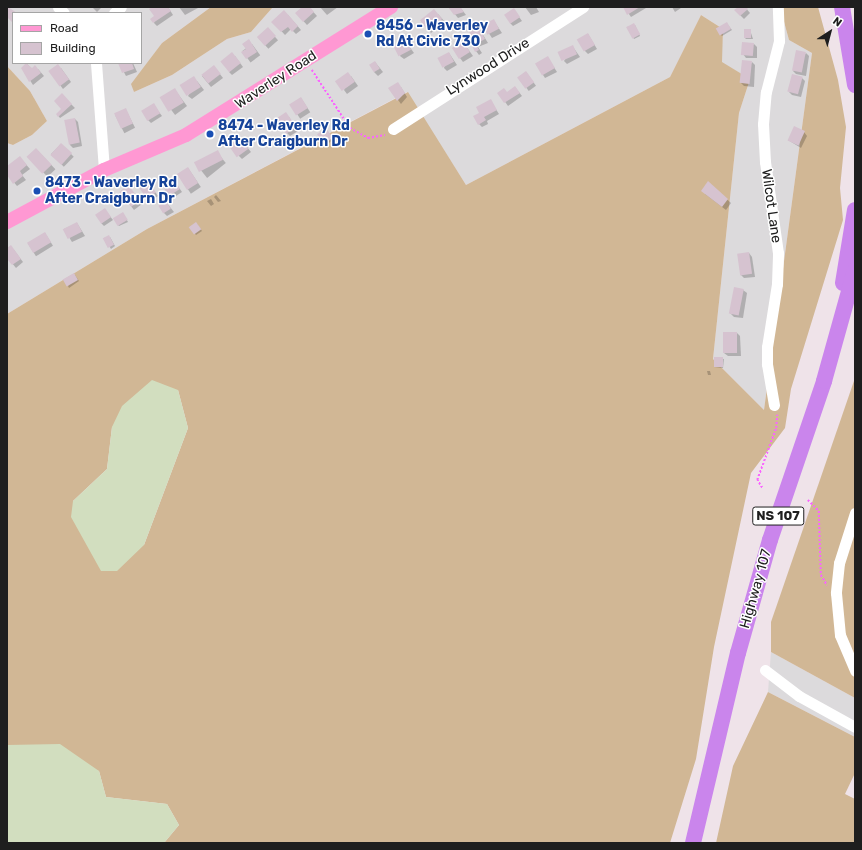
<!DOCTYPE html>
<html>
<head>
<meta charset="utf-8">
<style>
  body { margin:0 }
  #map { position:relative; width:862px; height:850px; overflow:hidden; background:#efe3e9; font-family:Rubik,sans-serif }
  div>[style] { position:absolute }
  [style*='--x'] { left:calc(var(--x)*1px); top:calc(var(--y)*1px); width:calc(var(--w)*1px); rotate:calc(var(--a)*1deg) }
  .residential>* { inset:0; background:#dcdadc }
  .forest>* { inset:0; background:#d1b795 }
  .wetland>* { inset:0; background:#d2debf }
  .shadow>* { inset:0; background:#0003; transform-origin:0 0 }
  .building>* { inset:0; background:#d6c3d0; transform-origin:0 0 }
  .path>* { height:1.5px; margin-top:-0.75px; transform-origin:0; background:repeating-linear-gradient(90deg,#f964ff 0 2px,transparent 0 4px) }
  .minor>* { height:11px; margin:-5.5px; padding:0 5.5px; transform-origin:5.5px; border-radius:5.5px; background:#fff }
  .major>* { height:14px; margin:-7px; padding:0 7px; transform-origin:7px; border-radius:7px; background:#ff98d3 }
  .highway>* { height:16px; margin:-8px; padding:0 8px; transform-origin:8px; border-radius:8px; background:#ca85ec }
  .dots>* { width:11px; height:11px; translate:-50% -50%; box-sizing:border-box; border:2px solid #fff; border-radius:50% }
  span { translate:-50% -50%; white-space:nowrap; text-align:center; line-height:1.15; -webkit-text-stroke:3px #fff; paint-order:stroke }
  .shield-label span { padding:1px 3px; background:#fff; border:1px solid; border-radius:3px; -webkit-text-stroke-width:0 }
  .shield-label { font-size:13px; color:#1e1e1e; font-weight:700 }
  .transit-label { font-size:14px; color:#164399; font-weight:700 }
  .left { translate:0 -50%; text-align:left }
  .street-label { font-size:14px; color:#1e1e1e }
  .frame { position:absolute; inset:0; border:8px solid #1e1e1e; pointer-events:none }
  .legend { position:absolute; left:12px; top:12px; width:130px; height:52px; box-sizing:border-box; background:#fff; border:1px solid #a5a5a5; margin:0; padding:5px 7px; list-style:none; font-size:12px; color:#1e1e1e }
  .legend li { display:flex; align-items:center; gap:8px; height:20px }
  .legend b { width:20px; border:1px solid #a5a5a5 }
  .north { position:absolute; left:810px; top:12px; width:40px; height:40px; -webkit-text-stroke:3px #fff; paint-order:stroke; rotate:36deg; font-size:11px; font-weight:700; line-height:16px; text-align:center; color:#1e1e1e }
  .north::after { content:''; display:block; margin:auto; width:14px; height:18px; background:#1e1e1e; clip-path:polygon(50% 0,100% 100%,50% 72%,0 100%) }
</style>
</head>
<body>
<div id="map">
  <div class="residential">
    <div style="clip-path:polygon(evenodd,7px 7px,211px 7px,162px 43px,132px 84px,134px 92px,172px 75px,227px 39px,251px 32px,273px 7px,780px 7px,789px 40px,812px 53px,764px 410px,713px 359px,739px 113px,750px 79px,721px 62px,723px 29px,701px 15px,670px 77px,466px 185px,407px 92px,147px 229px,7px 314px,7px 143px,13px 145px,32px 135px,47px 121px,30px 91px,7px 66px,7px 7px,13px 13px,141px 13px,141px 63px,13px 63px,13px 13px)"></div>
    <div style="clip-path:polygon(771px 652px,855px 698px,855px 737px,768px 692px)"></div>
  </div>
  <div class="forest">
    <div style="clip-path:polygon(211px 7px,273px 7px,251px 32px,227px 39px,172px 75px,134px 92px,131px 84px,162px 43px)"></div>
    <div style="clip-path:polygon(evenodd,780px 7px,818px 7px,838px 80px,846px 127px,840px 188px,843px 220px,791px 389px,785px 428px,751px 473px,714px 647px,696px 759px,670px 843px,164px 843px,179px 825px,167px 804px,106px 797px,99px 771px,7px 745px,7px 314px,147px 229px,408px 92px,466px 185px,670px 77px,701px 15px,723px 29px,722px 62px,750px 79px,739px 113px,713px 359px,764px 410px,812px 53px,789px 40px,780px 7px,178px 390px,188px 428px,144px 545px,73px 501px,107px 469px,112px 427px,178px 390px)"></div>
    <div style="clip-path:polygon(7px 66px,30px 91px,47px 121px,32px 135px,13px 145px,7px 143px)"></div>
    <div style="clip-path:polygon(855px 378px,855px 698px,771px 652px,771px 622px)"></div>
    <div style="clip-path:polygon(768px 692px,855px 737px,855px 773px,845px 794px,855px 799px,855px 843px,716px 843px,733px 766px)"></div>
  </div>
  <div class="wetland">
    <div style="clip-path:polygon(152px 380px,178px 390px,188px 428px,144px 545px,117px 571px,101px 571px,71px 517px,73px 501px,107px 469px,112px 427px,122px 406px)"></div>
    <div style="clip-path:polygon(60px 744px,99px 771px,106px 797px,167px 804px,179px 825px,164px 843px,7px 843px,7px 745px)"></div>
  </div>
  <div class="shadow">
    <div style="clip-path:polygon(92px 7px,102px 7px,97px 12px)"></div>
    <div style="clip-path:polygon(153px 7px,168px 7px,173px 15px,157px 26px,154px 23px,156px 16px)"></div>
    <div style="clip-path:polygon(179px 7px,198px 7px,198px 8px,185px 15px)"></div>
    <div style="clip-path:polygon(303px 7px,309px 7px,317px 16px,307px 25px,296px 13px)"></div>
    <div style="clip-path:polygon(320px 7px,338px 7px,327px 15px)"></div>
    <div style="clip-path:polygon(449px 7px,460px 7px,466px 15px,458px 18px)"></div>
    <div style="clip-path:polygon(525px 7px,536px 7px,539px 12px,531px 15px)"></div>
    <div style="clip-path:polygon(624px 7px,646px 7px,646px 8px,631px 17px)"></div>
    <div style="clip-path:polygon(672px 7px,680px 7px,681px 8px,675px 12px)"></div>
    <div style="clip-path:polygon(740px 7px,745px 7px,750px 13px,744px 19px,736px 11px)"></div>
    <div style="clip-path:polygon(514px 10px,522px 21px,513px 26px,510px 23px)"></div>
    <div style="clip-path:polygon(438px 14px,445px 22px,431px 33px,421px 21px)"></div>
    <div style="clip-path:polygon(288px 15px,301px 30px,296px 34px,291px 29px,285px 35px,273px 22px)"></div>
    <div style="clip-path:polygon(494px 21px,502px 33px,492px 38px,484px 26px)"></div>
    <div style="clip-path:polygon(477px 25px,488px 43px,478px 47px,482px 53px,479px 55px,476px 51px)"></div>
    <div style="clip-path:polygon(635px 25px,640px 36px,634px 39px,627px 27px)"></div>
    <div style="clip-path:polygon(728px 25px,732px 30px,722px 36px,721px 35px)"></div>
    <div style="left:268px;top:29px;width:15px;height:13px;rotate:48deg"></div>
    <div style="clip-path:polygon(750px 30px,753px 39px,746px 39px,745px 38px)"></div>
    <div style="clip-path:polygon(588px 34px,597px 49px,588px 54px,584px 50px)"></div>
    <div style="clip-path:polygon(406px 42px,414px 53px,404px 59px,400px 56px)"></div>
    <div style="clip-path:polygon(463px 42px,473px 56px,463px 62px,460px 58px)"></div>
    <div style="left:252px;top:44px;width:14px;height:12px;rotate:54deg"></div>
    <div style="clip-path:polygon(754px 44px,757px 47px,757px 58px,746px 58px,743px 54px)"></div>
    <div style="clip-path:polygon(573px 47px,580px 57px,567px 64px,564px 61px)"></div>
    <div style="clip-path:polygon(449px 53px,457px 65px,447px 71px,444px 68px)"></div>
    <div style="clip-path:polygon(806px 53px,809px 56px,806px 76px,796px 74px,793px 71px)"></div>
    <div style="clip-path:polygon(235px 56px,243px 67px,232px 75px,229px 72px)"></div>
    <div style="clip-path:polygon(548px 58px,557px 72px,545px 78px,536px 64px)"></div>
    <div style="clip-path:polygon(375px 62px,383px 72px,378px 76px,374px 72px)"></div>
    <div style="clip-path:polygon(752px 62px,755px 65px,754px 87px,744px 86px,741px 83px)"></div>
    <div style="clip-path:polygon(119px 63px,133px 63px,137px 72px,126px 76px)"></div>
    <div style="clip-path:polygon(27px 64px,32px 69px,38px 69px,44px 76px,33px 85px,22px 68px)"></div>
    <div style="clip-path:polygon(61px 68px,71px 82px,63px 89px,60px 85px)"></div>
    <div style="clip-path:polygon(216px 69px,223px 78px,211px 87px,202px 76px)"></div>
    <div style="left:526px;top:72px;width:17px;height:9px;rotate:54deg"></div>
    <div style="clip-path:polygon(351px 76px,358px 86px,347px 94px,344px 90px)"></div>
    <div style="clip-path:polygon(802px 78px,805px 81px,801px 97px,792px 95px,789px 92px)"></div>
    <div style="clip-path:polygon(197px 81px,204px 90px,192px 99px,188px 96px)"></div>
    <div style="clip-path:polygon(401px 87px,407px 97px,401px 104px,390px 89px)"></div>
    <div style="clip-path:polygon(515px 87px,522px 96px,508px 106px,499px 93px,507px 93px)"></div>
    <div style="left:175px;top:90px;width:20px;height:15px;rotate:53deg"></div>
    <div style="clip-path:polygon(62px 95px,75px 108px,60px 118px,57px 114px,63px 109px)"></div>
    <div style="left:301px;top:98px;width:17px;height:12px;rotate:57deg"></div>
    <div style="clip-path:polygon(490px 100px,499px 114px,487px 121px,488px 124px,482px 127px,479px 124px,481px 113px)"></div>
    <div style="clip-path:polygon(153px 104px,162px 116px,151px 123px,148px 120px)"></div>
    <div style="left:126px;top:110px;width:20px;height:12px;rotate:63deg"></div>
    <div style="clip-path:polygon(289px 117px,298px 131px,290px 136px,287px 133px)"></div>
    <div style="clip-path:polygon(75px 119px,78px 122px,82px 146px,73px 148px,70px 145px)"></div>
    <div style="clip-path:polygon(327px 131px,333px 140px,326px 145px,324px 143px)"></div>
    <div style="clip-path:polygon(804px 132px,807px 136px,801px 148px,788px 140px)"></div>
    <div style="clip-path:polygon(242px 141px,251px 152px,242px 159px,239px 156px)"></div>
    <div style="left:61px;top:144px;width:18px;height:14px;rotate:45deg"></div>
    <div style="left:36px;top:149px;width:28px;height:11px;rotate:46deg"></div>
    <div style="left:217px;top:152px;width:14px;height:24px;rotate:51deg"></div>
    <div style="clip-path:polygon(23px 161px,30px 169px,22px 175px,26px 180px,17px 186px,7px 174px,7px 167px)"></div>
    <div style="left:188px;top:168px;width:23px;height:12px;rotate:56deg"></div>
    <div style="clip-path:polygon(145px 178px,158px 196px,150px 202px,147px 198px)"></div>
    <div style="clip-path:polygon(173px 179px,182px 192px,173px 198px,170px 194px)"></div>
    <div style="clip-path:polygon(708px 182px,731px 203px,726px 210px,705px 194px)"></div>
    <div style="clip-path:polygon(131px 190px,142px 204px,134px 210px,120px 192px)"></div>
    <div style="clip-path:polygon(216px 195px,221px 201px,218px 202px,214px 197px)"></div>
    <div style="clip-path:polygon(211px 199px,214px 204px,211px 206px,207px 201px)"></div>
    <div style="clip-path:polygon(166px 202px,174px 212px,167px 216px,164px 213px)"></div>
    <div style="clip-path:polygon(105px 210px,113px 220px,104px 226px,101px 223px)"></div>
    <div style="clip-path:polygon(124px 215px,128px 222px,119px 226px,118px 225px)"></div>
    <div style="clip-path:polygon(77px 223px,85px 236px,72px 242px,64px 229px)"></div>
    <div style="clip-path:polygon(197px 224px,202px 231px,196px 235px,190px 227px)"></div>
    <div style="left:45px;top:233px;width:15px;height:20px;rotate:58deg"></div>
    <div style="clip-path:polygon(110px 237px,115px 246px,111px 249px,104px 238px)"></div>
    <div style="clip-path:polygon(7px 249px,14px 250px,23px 262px,16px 268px,7px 257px)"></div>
    <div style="clip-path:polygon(749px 253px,752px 257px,755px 277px,744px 278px,741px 275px,738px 255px)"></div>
    <div style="clip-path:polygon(75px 275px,79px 281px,69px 288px,68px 286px)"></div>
    <div style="clip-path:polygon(743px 290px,747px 293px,743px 318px,734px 317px,730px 313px)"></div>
    <div style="clip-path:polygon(737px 333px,740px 336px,741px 356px,728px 356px,724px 353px)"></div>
    <div style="left:715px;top:358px;width:9px;height:9px;rotate:6deg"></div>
    <div style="clip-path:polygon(707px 371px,710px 371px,711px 375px,708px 375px)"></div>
  </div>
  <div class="building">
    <div style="clip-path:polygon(8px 7px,17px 13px,13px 13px,13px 23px,7px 17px)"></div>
    <div style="clip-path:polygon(152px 7px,168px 7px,171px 11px,153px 23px,150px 19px,154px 16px,149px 9px)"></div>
    <div style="clip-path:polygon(302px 7px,310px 7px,314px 12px,303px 22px,295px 13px)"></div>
    <div style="clip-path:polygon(448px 7px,460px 7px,464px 12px,454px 15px)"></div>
    <div style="clip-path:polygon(623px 7px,640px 7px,627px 15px)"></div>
    <div style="clip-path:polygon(738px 7px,746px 7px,748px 9px,740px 16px,734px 10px)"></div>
    <div style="left:514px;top:8px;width:11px;height:12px;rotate:56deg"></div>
    <div style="left:434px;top:9px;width:13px;height:18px;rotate:51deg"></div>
    <div style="clip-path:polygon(284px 10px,298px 26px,292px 32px,288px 27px,281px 32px,271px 22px)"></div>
    <div style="left:494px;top:19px;width:11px;height:13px;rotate:63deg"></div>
    <div style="left:727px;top:22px;width:8px;height:13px;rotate:60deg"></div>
    <div style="left:634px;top:23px;width:13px;height:9px;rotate:61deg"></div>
    <div style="clip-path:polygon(477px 24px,485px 39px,476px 44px,479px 50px,475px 52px,471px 44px,474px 42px,468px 29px)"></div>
    <div style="left:268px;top:27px;width:12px;height:15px;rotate:48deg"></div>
    <div style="left:744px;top:29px;width:7px;height:9px"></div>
    <div style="left:588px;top:33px;width:14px;height:13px;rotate:60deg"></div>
    <div style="clip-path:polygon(249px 39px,257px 52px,246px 59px,241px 52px,246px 49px,242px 44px)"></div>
    <div style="left:406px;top:40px;width:11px;height:14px;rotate:63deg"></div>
    <div style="left:463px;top:41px;width:13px;height:13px;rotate:58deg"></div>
    <div style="left:742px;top:42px;width:12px;height:13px;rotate:5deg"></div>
    <div style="left:573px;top:45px;width:10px;height:17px;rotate:66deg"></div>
    <div style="left:796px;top:50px;width:10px;height:21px;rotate:11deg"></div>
    <div style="left:232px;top:52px;width:14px;height:15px;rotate:51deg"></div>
    <div style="left:449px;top:52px;width:11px;height:13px;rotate:63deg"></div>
    <div style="left:548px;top:56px;width:14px;height:15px;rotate:60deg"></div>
    <div style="left:742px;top:60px;width:10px;height:23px;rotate:6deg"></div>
    <div style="left:375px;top:61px;width:9px;height:7px;rotate:58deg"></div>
    <div style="clip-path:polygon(26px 63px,32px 68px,35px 65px,41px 73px,29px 82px,21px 68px)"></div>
    <div style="clip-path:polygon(118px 63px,132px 63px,134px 69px,122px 73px)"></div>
    <div style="left:58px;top:64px;width:19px;height:12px;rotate:54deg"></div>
    <div style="left:214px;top:65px;width:11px;height:16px;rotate:52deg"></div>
    <div style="left:526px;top:71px;width:14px;height:11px;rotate:54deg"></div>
    <div style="left:348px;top:72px;width:12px;height:16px;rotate:55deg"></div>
    <div style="left:792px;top:74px;width:11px;height:18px;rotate:15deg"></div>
    <div style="left:194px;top:76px;width:13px;height:17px;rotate:58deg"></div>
    <div style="clip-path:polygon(398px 82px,405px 93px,397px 101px,388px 88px)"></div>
    <div style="clip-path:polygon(515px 86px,520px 93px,504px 103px,497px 93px,504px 88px,507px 92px)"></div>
    <div style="left:175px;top:88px;width:17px;height:18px;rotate:59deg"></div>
    <div style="clip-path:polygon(62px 93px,72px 104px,58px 117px,56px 114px,61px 109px,54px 101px)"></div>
    <div style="left:301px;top:97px;width:13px;height:14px;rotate:58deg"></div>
    <div style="clip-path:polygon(491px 99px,497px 110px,484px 117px,486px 120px,478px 125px,473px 116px,479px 113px,476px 107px)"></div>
    <div style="left:154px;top:103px;width:12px;height:15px;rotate:59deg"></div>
    <div style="left:126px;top:108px;width:17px;height:13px;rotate:66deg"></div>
    <div style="left:286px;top:112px;width:18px;height:12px;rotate:56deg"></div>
    <div style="left:75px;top:118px;width:25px;height:11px;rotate:79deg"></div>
    <div style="left:794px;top:126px;width:12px;height:16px;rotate:24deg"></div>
    <div style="left:326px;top:128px;width:12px;height:11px;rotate:55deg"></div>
    <div style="left:239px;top:136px;width:16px;height:14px;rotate:55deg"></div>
    <div style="left:61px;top:143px;width:15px;height:16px;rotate:42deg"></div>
    <div style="left:36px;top:148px;width:23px;height:13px;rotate:47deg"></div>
    <div style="left:218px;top:150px;width:11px;height:27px;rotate:63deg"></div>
    <div style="clip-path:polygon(20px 156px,27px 165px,20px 171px,23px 176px,13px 184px,7px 175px,7px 166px)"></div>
    <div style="left:188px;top:167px;width:19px;height:13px;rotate:58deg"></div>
    <div style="left:145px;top:177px;width:19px;height:11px;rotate:55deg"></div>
    <div style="left:173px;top:178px;width:13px;height:13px;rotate:58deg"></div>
    <div style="clip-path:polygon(708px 181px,728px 199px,722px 207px,701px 191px)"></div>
    <div style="left:128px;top:185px;width:19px;height:11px;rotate:51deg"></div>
    <div style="left:166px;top:201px;width:9px;height:9px;rotate:58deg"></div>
    <div style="left:105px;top:208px;width:11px;height:12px;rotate:56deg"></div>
    <div style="left:123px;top:212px;width:9px;height:12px;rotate:58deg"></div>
    <div style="left:77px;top:222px;width:11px;height:16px;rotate:63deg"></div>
    <div style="left:196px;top:222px;width:9px;height:9px;rotate:54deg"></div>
    <div style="left:45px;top:232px;width:12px;height:21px;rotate:59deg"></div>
    <div style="left:109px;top:235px;width:11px;height:7px;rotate:63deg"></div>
    <div style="clip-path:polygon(11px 245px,21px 259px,12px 265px,7px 259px,7px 248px)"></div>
    <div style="left:749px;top:252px;width:22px;height:12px;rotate:82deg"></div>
    <div style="left:74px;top:273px;width:8px;height:13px;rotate:60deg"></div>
    <div style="left:734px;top:287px;width:10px;height:27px;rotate:11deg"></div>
    <div style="left:723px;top:332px;width:14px;height:21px"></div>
    <div style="left:714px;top:357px;width:9px;height:10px"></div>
  </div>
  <div class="path">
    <div style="--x:312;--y:70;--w:69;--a:56.8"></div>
    <div style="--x:350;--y:128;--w:21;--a:29"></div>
    <div style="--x:368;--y:138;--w:17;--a:-10"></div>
    <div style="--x:762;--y:488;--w:9;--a:-122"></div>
    <div style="--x:757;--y:480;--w:55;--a:-69.9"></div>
    <div style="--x:776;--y:428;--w:13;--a:-86"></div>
    <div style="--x:808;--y:500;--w:16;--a:45"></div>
    <div style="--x:819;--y:511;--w:64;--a:88.2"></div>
    <div style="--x:821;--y:575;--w:12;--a:59"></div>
  </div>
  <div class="minor">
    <div style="--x:58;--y:7;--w:8;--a:45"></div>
    <div style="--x:114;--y:13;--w:9;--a:-41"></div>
    <div style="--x:96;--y:63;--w:107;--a:85.7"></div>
    <div style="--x:393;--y:129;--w:226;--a:-32.7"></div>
    <div style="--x:774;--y:405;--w:42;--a:-99.7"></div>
    <div style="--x:767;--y:364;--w:17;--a:-90"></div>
    <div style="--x:767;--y:347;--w:64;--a:-81"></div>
    <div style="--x:777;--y:284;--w:31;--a:-88"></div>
    <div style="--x:778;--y:253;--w:92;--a:-98.1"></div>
    <div style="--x:765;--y:162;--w:38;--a:-93"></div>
    <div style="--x:763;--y:124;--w:32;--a:-85"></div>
    <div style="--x:766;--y:92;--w:53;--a:-75.7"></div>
    <div style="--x:779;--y:41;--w:34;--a:-92"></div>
    <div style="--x:855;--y:513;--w:52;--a:107.7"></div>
    <div style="--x:839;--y:563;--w:30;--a:96"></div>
    <div style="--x:836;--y:593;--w:42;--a:84.6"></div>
    <div style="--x:840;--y:635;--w:39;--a:67"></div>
    <div style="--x:765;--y:670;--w:43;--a:37.4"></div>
    <div style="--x:799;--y:696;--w:64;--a:29"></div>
  </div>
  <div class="major">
    <div style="--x:7;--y:222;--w:110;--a:-28.2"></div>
    <div style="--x:104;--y:170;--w:89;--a:-23.1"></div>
    <div style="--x:186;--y:135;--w:242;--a:-32"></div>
  </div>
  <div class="highway">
    <div style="--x:842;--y:7;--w:79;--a:80.5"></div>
    <div style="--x:843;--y:283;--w:74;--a:-80.7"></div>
    <div style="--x:693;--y:843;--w:195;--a:-76.7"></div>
    <div style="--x:738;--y:653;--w:117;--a:-74.2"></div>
    <div style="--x:770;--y:540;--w:168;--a:-71.2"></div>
    <div style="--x:824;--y:381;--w:115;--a:-74.4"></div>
  </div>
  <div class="dots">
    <div style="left:368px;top:34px;background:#1a4fb4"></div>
    <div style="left:210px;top:134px;background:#1a4fb4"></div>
    <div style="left:37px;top:191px;background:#1a4fb4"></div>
  </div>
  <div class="shield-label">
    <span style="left:778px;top:516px">NS 107</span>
  </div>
  <div class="transit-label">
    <span class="left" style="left:376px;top:34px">8456 - Waverley<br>Rd At Civic 730</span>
    <span class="left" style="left:218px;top:134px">8474 - Waverley Rd<br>After Craigburn Dr</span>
    <span class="left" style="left:45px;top:191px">8473 - Waverley Rd<br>After Craigburn Dr</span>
  </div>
  <div class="street-label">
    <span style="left:488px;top:67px;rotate:-32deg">Lynwood Drive</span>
    <span style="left:276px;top:80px;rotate:-33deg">Waverley Road</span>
    <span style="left:771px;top:206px;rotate:82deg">Wilcot Lane</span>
    <span style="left:756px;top:589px;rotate:-74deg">Highway 107</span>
  </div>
  <div class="frame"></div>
  <ul class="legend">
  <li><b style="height:5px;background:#ff98d3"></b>Road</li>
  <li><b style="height:11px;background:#d6c3d0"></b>Building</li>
  </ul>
  <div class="north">N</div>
</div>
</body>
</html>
